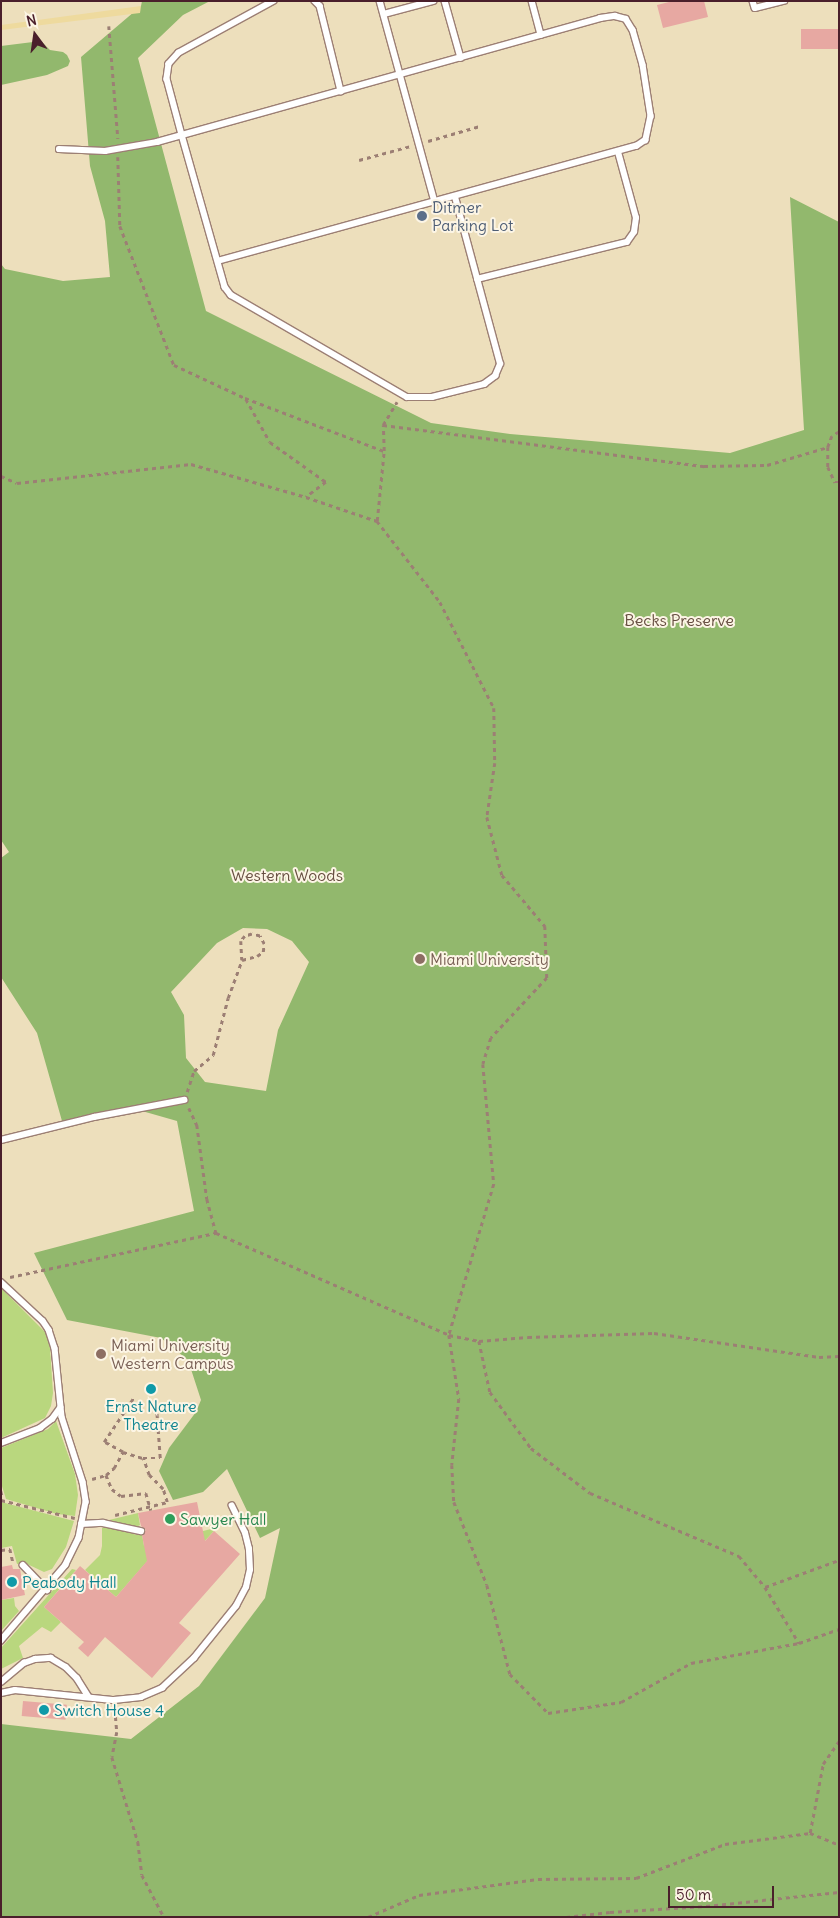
<!DOCTYPE html>
<html>
<head>
<meta charset="utf-8">
<style>
  body { margin:0 }
  #map { position:relative; width:840px; height:1918px; overflow:hidden; background:#eddfbc; font-family:Delius,sans-serif }
  div>[style] { position:absolute }
  [style*='--x'] { left:calc(var(--x)*1px); top:calc(var(--y)*1px); width:calc(var(--w)*1px); rotate:calc(var(--a)*1deg) }
  .green>* { inset:0; background:#b9d77e }
  .forest>* { inset:0; background:#92b86d }
  .sand>* { inset:0; background:#eeda9e }
  .building>* { inset:0; background:#e7a8a2; transform-origin:0 0 }
  .path>* { height:2.5px; margin-top:-1.25px; transform-origin:0; background:repeating-linear-gradient(90deg,#9c7f74 0 4px,transparent 0 8px) }
  .roads { filter:drop-shadow(1px 0 #9c7f74) drop-shadow(-1px 0 #9c7f74) drop-shadow(0 1px #9c7f74) drop-shadow(0 -1px #9c7f74) }
  .lane>* { height:5.5px; margin:-2.75px; padding:0 2.75px; transform-origin:2.75px; border-radius:2.75px; background:#fff }
  .dots>* { width:14px; height:14px; translate:-50% -50%; box-sizing:border-box; border:2px solid #fcf5e5; border-radius:50% }
  span { translate:-50% -50%; white-space:nowrap; text-align:center; line-height:1.15; -webkit-text-stroke:4px #fcf5e5; paint-order:stroke }
  .service-label { font-size:16px; color:#4e5e75 }
  .left { translate:0 -50%; text-align:left }
  .park-label { font-size:16px; color:#664d40 }
  .education-label { font-size:16px; color:#785e54 }
  .culture-label { font-size:16px; color:#0d838f }
  .leisure-label { font-size:16px; color:#27864d }
  .frame { position:absolute; inset:0; border:2px solid #4a1f2b; pointer-events:none }
  .north { position:absolute; left:10px; top:10px; width:50px; height:50px; -webkit-text-stroke:4px #fcf5e5; paint-order:stroke; rotate:346deg; font-size:14px; font-weight:700; line-height:20px; text-align:center; color:#4a1f2b }
  .north::after { content:''; display:block; margin:auto; width:18px; height:22px; background:#4a1f2b; clip-path:polygon(50% 0,100% 100%,50% 72%,0 100%) }
  .scale { position:absolute; left:668px; top:1886px; width:106px; height:22px; box-sizing:border-box; border:2px solid #4a1f2b; border-top:0; padding-left:6px; font-size:15px; line-height:18px; white-space:nowrap; color:#4a1f2b; -webkit-text-stroke:4px #fcf5e5; paint-order:stroke }
</style>
</head>
<body>
<div id="map">
  <div class="green">
    <div style="clip-path:polygon(1px 1288px,46px 1333px,50px 1348px,53px 1393px,51px 1406px,45px 1418px,1px 1438px)"></div>
    <div style="clip-path:polygon(56px 1421px,75px 1474px,78px 1495px,75px 1516px,57px 1514px,6px 1499px,1px 1483px,1px 1448px,48px 1429px)"></div>
    <div style="clip-path:polygon(1px 1502px,74px 1521px,66px 1547px,52px 1569px,44px 1572px,25px 1563px,17px 1564px,12px 1546px,1px 1548px)"></div>
    <div style="clip-path:polygon(138px 1513px,140px 1525px,136px 1527px,109px 1520px)"></div>
    <div style="clip-path:polygon(110px 1527px,137px 1535px,142px 1534px,144px 1546px,211px 1529px,214px 1531px,189px 1558px,157px 1550px,116px 1597px,85px 1570px,100px 1555px,102px 1546px,102px 1528px)"></div>
    <div style="clip-path:polygon(72px 1569px,76px 1570px,44px 1607px,61px 1622px,51px 1632px,42px 1627px,19px 1646px,23px 1658px,1px 1669px,1px 1648px)"></div>
    <div style="clip-path:polygon(14px 1598px,15px 1606px,19px 1611px,1px 1631px,1px 1600px)"></div>
  </div>
  <div class="forest">
    <div style="clip-path:polygon(evenodd,142px 1px,210px 1px,183px 15px,138px 58px,206px 311px,431px 423px,510px 434px,730px 453px,804px 430px,790px 197px,839px 222px,839px 1917px,1px 1917px,1px 1724px,131px 1739px,199px 1686px,265px 1598px,280px 1528px,260px 1538px,227px 1469px,203px 1492px,173px 1500px,159px 1471px,169px 1448px,196px 1412px,201px 1400px,188px 1360px,161px 1338px,67px 1320px,34px 1253px,194px 1211px,177px 1121px,128px 1107px,62px 1121px,37px 1033px,1px 977px,1px 858px,9px 852px,1px 840px,1px 264px,5px 269px,63px 281px,110px 277px,105px 221px,90px 166px,81px 57px,141px 6px,142px 1px,243px 928px,267px 929px,292px 941px,309px 962px,278px 1030px,266px 1091px,205px 1082px,186px 1058px,184px 1015px,171px 992px,217px 943px,243px 928px)"></div>
    <div style="clip-path:polygon(41px 41px,50px 50px,63px 52px,67px 55px,70px 61px,68px 66px,47px 75px,1px 85px,1px 46px)"></div>
  </div>
  <div class="sand">
    <div style="clip-path:polygon(141px 6px,140px 13px,1px 30px,1px 25px)"></div>
  </div>
  <div class="building">
    <div style="clip-path:polygon(673px 1px,704px 1px,708px 17px,663px 28px,657px 5px)"></div>
    <div style="left:839px;top:29px;width:20px;height:38px;rotate:90deg"></div>
    <div style="clip-path:polygon(197px 1502px,205px 1541px,214px 1531px,240px 1554px,179px 1623px,191px 1633px,152px 1678px,105px 1637px,88px 1657px,78px 1648px,84px 1642px,44px 1607px,80px 1566px,116px 1597px,147px 1561px,142px 1535px,146px 1530px,141px 1526px,138px 1513px)"></div>
    <div style="clip-path:polygon(12px 1565px,13px 1569px,20px 1569px,25px 1595px,1px 1600px,1px 1567px)"></div>
    <div style="left:23px;top:1701px;width:44px;height:15px;rotate:5deg"></div>
  </div>
  <div class="path">
    <div style="--x:109;--y:26;--w:113;--a:85.4"></div>
    <div style="--x:428;--y:141;--w:54;--a:-16.1"></div>
    <div style="--x:118;--y:157;--w:69;--a:88.3"></div>
    <div style="--x:120;--y:226;--w:149;--a:68.8"></div>
    <div style="--x:174;--y:365;--w:78;--a:24.9"></div>
    <div style="--x:245;--y:398;--w:149;--a:20.9"></div>
    <div style="--x:359;--y:160;--w:54;--a:-15.1"></div>
    <div style="--x:246;--y:399;--w:49;--a:60.8"></div>
    <div style="--x:270;--y:442;--w:69;--a:35.5"></div>
    <div style="--x:326;--y:482;--w:25;--a:143"></div>
    <div style="--x:383;--y:425;--w:324;--a:7.3"></div>
    <div style="--x:704;--y:466;--w:63;--a:-0.9"></div>
    <div style="--x:767;--y:465;--w:64;--a:-16.4"></div>
    <div style="--x:839;--y:432;--w:8;--a:150"></div>
    <div style="--x:832;--y:436;--w:12;--a:110"></div>
    <div style="--x:828;--y:447;--w:20;--a:90"></div>
    <div style="--x:828;--y:467;--w:17;--a:65"></div>
    <div style="--x:835;--y:482;--w:4;--a:0"></div>
    <div style="--x:1;--y:476;--w:17;--a:24"></div>
    <div style="--x:17;--y:483;--w:175;--a:-6.2"></div>
    <div style="--x:191;--y:464;--w:120;--a:16"></div>
    <div style="--x:306;--y:497;--w:75;--a:18.7"></div>
    <div style="--x:377;--y:521;--w:103;--a:52.1"></div>
    <div style="--x:440;--y:602;--w:119;--a:63"></div>
    <div style="--x:494;--y:708;--w:55;--a:89"></div>
    <div style="--x:495;--y:763;--w:55;--a:98.4"></div>
    <div style="--x:487;--y:817;--w:60;--a:75.5"></div>
    <div style="--x:502;--y:875;--w:67;--a:49.9"></div>
    <div style="--x:545;--y:926;--w:52;--a:87.8"></div>
    <div style="--x:547;--y:978;--w:82;--a:133"></div>
    <div style="--x:491;--y:1038;--w:27;--a:107"></div>
    <div style="--x:483;--y:1064;--w:121;--a:84.8"></div>
    <div style="--x:494;--y:1184;--w:158;--a:106.6"></div>
    <div style="--x:449;--y:1335;--w:65;--a:81.1"></div>
    <div style="--x:459;--y:1399;--w:66;--a:96.1"></div>
    <div style="--x:452;--y:1465;--w:37;--a:87"></div>
    <div style="--x:454;--y:1502;--w:89;--a:68.3"></div>
    <div style="--x:487;--y:1585;--w:92;--a:75.5"></div>
    <div style="--x:510;--y:1674;--w:54;--a:45.7"></div>
    <div style="--x:548;--y:1713;--w:74;--a:-8.6"></div>
    <div style="--x:621;--y:1702;--w:80;--a:-29.1"></div>
    <div style="--x:691;--y:1663;--w:110;--a:-10.5"></div>
    <div style="--x:799;--y:1643;--w:42;--a:-19.3"></div>
    <div style="--x:377;--y:521;--w:70;--a:-84.3"></div>
    <div style="--x:384;--y:451;--w:26;--a:-92"></div>
    <div style="--x:383;--y:425;--w:27;--a:-59"></div>
    <div style="--x:187;--y:1092;--w:22;--a:-72"></div>
    <div style="--x:194;--y:1071;--w:25;--a:-40"></div>
    <div style="--x:213;--y:1055;--w:59;--a:-75.3"></div>
    <div style="--x:228;--y:998;--w:40;--a:-69.8"></div>
    <div style="--x:242;--y:960;--w:16;--a:-15"></div>
    <div style="--x:257;--y:956;--w:7;--a:-34"></div>
    <div style="--x:263;--y:952;--w:8;--a:-83"></div>
    <div style="--x:264;--y:944;--w:9;--a:-117"></div>
    <div style="--x:260;--y:936;--w:8;--a:-166"></div>
    <div style="--x:252;--y:934;--w:7;--a:164"></div>
    <div style="--x:245;--y:936;--w:6;--a:129"></div>
    <div style="--x:241;--y:941;--w:19;--a:87"></div>
    <div style="--x:189;--y:1108;--w:19;--a:65"></div>
    <div style="--x:197;--y:1125;--w:75;--a:82.3"></div>
    <div style="--x:207;--y:1199;--w:35;--a:75"></div>
    <div style="--x:10;--y:1277;--w:211;--a:-12.1"></div>
    <div style="--x:216;--y:1233;--w:254;--a:23.6"></div>
    <div style="--x:449;--y:1335;--w:31;--a:11"></div>
    <div style="--x:479;--y:1341;--w:49;--a:-4.7"></div>
    <div style="--x:528;--y:1337;--w:126;--a:-1.8"></div>
    <div style="--x:654;--y:1333;--w:167;--a:8.3"></div>
    <div style="--x:819;--y:1357;--w:20;--a:-3"></div>
    <div style="--x:479;--y:1341;--w:52;--a:77.8"></div>
    <div style="--x:490;--y:1392;--w:69;--a:53.8"></div>
    <div style="--x:531;--y:1448;--w:74;--a:37.3"></div>
    <div style="--x:590;--y:1493;--w:162;--a:22.9"></div>
    <div style="--x:739;--y:1556;--w:40;--a:50"></div>
    <div style="--x:765;--y:1587;--w:66;--a:58.7"></div>
    <div style="--x:123;--y:1452;--w:21;--a:17"></div>
    <div style="--x:143;--y:1458;--w:17;--a:0"></div>
    <div style="--x:160;--y:1458;--w:55;--a:-94.2"></div>
    <div style="--x:106;--y:1475;--w:15;--a:67"></div>
    <div style="--x:112;--y:1489;--w:11;--a:38"></div>
    <div style="--x:121;--y:1496;--w:25;--a:-7"></div>
    <div style="--x:146;--y:1493;--w:18;--a:74"></div>
    <div style="--x:92;--y:1479;--w:15;--a:-16"></div>
    <div style="--x:106;--y:1475;--w:11;--a:-41"></div>
    <div style="--x:114;--y:1468;--w:18;--a:-61"></div>
    <div style="--x:123;--y:1452;--w:21;--a:-152"></div>
    <div style="--x:104;--y:1442;--w:54;--a:-56.3"></div>
    <div style="--x:1;--y:1491;--w:8;--a:76"></div>
    <div style="--x:1;--y:1500;--w:76;--a:13.7"></div>
    <div style="--x:115;--y:1515;--w:54;--a:-14"></div>
    <div style="--x:167;--y:1502;--w:14;--a:-107"></div>
    <div style="--x:163;--y:1489;--w:20;--a:-135"></div>
    <div style="--x:149;--y:1475;--w:18;--a:-109"></div>
    <div style="--x:1;--y:1550;--w:9;--a:-6"></div>
    <div style="--x:10;--y:1549;--w:13;--a:77"></div>
    <div style="--x:765;--y:1587;--w:79;--a:-20"></div>
    <div style="--x:115;--y:1709;--w:23;--a:85"></div>
    <div style="--x:117;--y:1732;--w:25;--a:101"></div>
    <div style="--x:112;--y:1757;--w:89;--a:73"></div>
    <div style="--x:138;--y:1842;--w:33;--a:83"></div>
    <div style="--x:142;--y:1875;--w:47;--a:62.4"></div>
    <div style="--x:810;--y:1833;--w:70;--a:-79.3"></div>
    <div style="--x:823;--y:1764;--w:28;--a:-55"></div>
    <div style="--x:368;--y:1917;--w:56;--a:-23.3"></div>
    <div style="--x:419;--y:1895;--w:120;--a:-7.7"></div>
    <div style="--x:538;--y:1879;--w:98;--a:-0.6"></div>
    <div style="--x:636;--y:1878;--w:95;--a:-20.9"></div>
    <div style="--x:725;--y:1844;--w:86;--a:-7.4"></div>
    <div style="--x:810;--y:1833;--w:31;--a:22"></div>
    <div style="--x:566;--y:1917;--w:44;--a:-6.5"></div>
    <div style="--x:610;--y:1912;--w:96;--a:-3.6"></div>
    <div style="--x:706;--y:1906;--w:134;--a:-6"></div>
  </div>
  <div class="roads">
    <div class="lane">
      <div style="--x:274;--y:1;--w:108;--a:151.3"></div>
      <div style="--x:179;--y:53;--w:15;--a:132"></div>
      <div style="--x:169;--y:64;--w:15;--a:98"></div>
      <div style="--x:167;--y:79;--w:58;--a:75"></div>
      <div style="--x:182;--y:135;--w:158;--a:74.2"></div>
      <div style="--x:225;--y:287;--w:10;--a:53"></div>
      <div style="--x:231;--y:295;--w:203;--a:30.1"></div>
      <div style="--x:407;--y:397;--w:25;--a:0"></div>
      <div style="--x:432;--y:397;--w:54;--a:-14"></div>
      <div style="--x:484;--y:384;--w:14;--a:-36"></div>
      <div style="--x:495;--y:376;--w:13;--a:-67"></div>
      <div style="--x:500;--y:364;--w:173;--a:-105.1"></div>
      <div style="--x:315;--y:1;--w:7;--a:45"></div>
      <div style="--x:320;--y:6;--w:88;--a:76.1"></div>
      <div style="--x:380;--y:1;--w:208;--a:74.7"></div>
      <div style="--x:445;--y:1;--w:59;--a:74.3"></div>
      <div style="--x:532;--y:1;--w:35;--a:75"></div>
      <div style="--x:753;--y:1;--w:7;--a:74"></div>
      <div style="--x:755;--y:8;--w:30;--a:-14"></div>
      <div style="--x:384;--y:14;--w:51;--a:-14.9"></div>
      <div style="--x:59;--y:149;--w:46;--a:2.5"></div>
      <div style="--x:105;--y:151;--w:53;--a:-9.8"></div>
      <div style="--x:157;--y:142;--w:460;--a:-15.6"></div>
      <div style="--x:600;--y:18;--w:15;--a:-8"></div>
      <div style="--x:615;--y:16;--w:11;--a:15"></div>
      <div style="--x:626;--y:19;--w:13;--a:58"></div>
      <div style="--x:633;--y:30;--w:36;--a:74"></div>
      <div style="--x:643;--y:65;--w:52;--a:81.1"></div>
      <div style="--x:651;--y:116;--w:25;--a:102"></div>
      <div style="--x:646;--y:140;--w:11;--a:146"></div>
      <div style="--x:637;--y:146;--w:434;--a:164.6"></div>
      <div style="--x:477;--y:279;--w:154;--a:-13.9"></div>
      <div style="--x:627;--y:242;--w:12;--a:-55"></div>
      <div style="--x:634;--y:232;--w:14;--a:-82"></div>
      <div style="--x:636;--y:218;--w:68;--a:-105.3"></div>
      <div style="--x:1;--y:1140;--w:96;--a:-13.9"></div>
      <div style="--x:94;--y:1117;--w:92;--a:-10.7"></div>
      <div style="--x:1;--y:1282;--w:57;--a:42.9"></div>
      <div style="--x:43;--y:1321;--w:11;--a:56"></div>
      <div style="--x:49;--y:1330;--w:19;--a:72"></div>
      <div style="--x:55;--y:1348;--w:69;--a:84.2"></div>
      <div style="--x:62;--y:1417;--w:68;--a:72.1"></div>
      <div style="--x:83;--y:1482;--w:20;--a:81"></div>
      <div style="--x:86;--y:1502;--w:37;--a:101"></div>
      <div style="--x:79;--y:1538;--w:30;--a:116"></div>
      <div style="--x:66;--y:1565;--w:100;--a:130.5"></div>
      <div style="--x:1;--y:1443;--w:42;--a:-21"></div>
      <div style="--x:40;--y:1428;--w:15;--a:-37"></div>
      <div style="--x:52;--y:1419;--w:14;--a:-54"></div>
      <div style="--x:81;--y:1524;--w:22;--a:-3"></div>
      <div style="--x:103;--y:1523;--w:39;--a:12"></div>
      <div style="--x:23;--y:1565;--w:35;--a:46"></div>
      <div style="--x:1;--y:1682;--w:30;--a:-40"></div>
      <div style="--x:24;--y:1663;--w:12;--a:-20"></div>
      <div style="--x:35;--y:1659;--w:16;--a:-4"></div>
      <div style="--x:51;--y:1658;--w:17;--a:31"></div>
      <div style="--x:66;--y:1667;--w:16;--a:45"></div>
      <div style="--x:77;--y:1678;--w:22;--a:58"></div>
      <div style="--x:1;--y:1693;--w:14;--a:-12"></div>
      <div style="--x:15;--y:1690;--w:100;--a:5.8"></div>
      <div style="--x:114;--y:1700;--w:27;--a:-6"></div>
      <div style="--x:141;--y:1697;--w:23;--a:-23"></div>
      <div style="--x:162;--y:1688;--w:44;--a:-43.2"></div>
      <div style="--x:194;--y:1658;--w:67;--a:-51.1"></div>
      <div style="--x:236;--y:1606;--w:21;--a:-62"></div>
      <div style="--x:246;--y:1587;--w:17;--a:-77"></div>
      <div style="--x:250;--y:1570;--w:21;--a:-93"></div>
      <div style="--x:249;--y:1549;--w:16;--a:-104"></div>
      <div style="--x:245;--y:1533;--w:30;--a:-116"></div>
    </div>
  </div>
  <div class="dots">
    <div style="left:422px;top:216px;background:#5c6f8a"></div>
    <div style="left:420px;top:959px;background:#8d6e63"></div>
    <div style="left:101px;top:1354px;background:#8d6e63"></div>
    <div style="left:151px;top:1389px;background:#0f9aa8"></div>
    <div style="left:170px;top:1519px;background:#2e9e5b"></div>
    <div style="left:12px;top:1582px;background:#0f9aa8"></div>
    <div style="left:44px;top:1710px;background:#0f9aa8"></div>
  </div>
  <div class="service-label">
    <span class="left" style="left:432px;top:216px">Ditmer<br>Parking Lot</span>
  </div>
  <div class="park-label">
    <span style="left:679px;top:620px">Becks Preserve</span>
    <span style="left:287px;top:875px">Western Woods</span>
  </div>
  <div class="education-label">
    <span class="left" style="left:430px;top:959px">Miami University</span>
    <span class="left" style="left:111px;top:1354px">Miami University<br>Western Campus</span>
  </div>
  <div class="culture-label">
    <span style="left:151px;top:1415px">Ernst Nature<br>Theatre</span>
    <span class="left" style="left:22px;top:1582px">Peabody Hall</span>
    <span class="left" style="left:54px;top:1710px">Switch House 4</span>
  </div>
  <div class="leisure-label">
    <span class="left" style="left:180px;top:1519px">Sawyer Hall</span>
  </div>
  <div class="frame"></div>
  <div class="north">N</div>
  <div class="scale">50 m</div>
</div>
</body>
</html>
